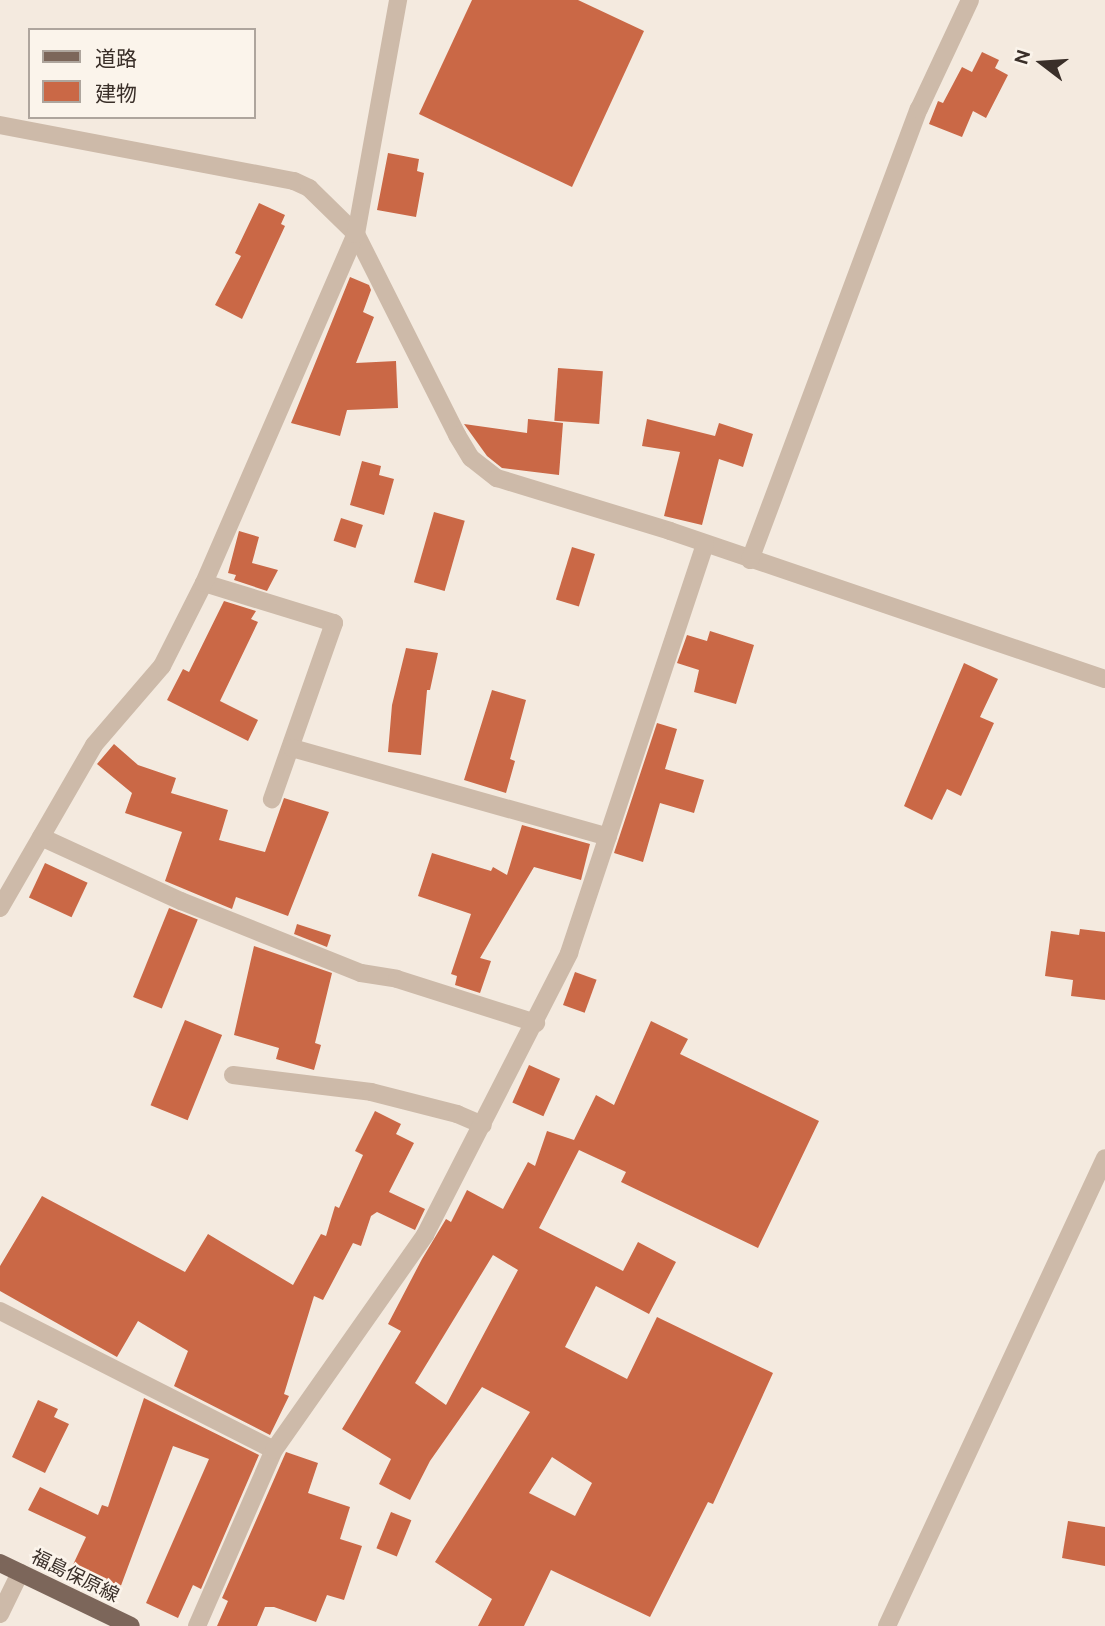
<!DOCTYPE html>
<html>
<head>
<meta charset="utf-8">
<style>
  body { margin:0 }
  #map { position:relative; width:1105px; height:1626px; overflow:hidden; background:#f4eadf; font-family:Ubuntu,"Noto Sans JP",sans-serif }
  div>[style] { position:absolute }
  [style*='--x'] { left:calc(var(--x)*1px); top:calc(var(--y)*1px); width:calc(var(--w)*1px); rotate:calc(var(--a)*1deg) }
  .building>* { inset:0; background:#ca6846; transform-origin:0 0 }
  .minor>* { height:18px; margin:-9px; padding:0 9px; transform-origin:9px; border-radius:9px; background:#cdbaa9 }
  .primary>* { height:18px; margin:-9px; padding:0 9px; transform-origin:9px; border-radius:9px; background:#7c665a }
  span { translate:-50% -50%; white-space:nowrap; text-align:center; line-height:1.15; -webkit-text-stroke:5px #fbf4eb; paint-order:stroke }
  .street-label { font-size:19px; color:#3a2f29 }
  .legend { position:absolute; left:28px; top:28px; width:228px; height:91px; box-sizing:border-box; background:#fbf4eb; border:2px solid #aea59d; margin:0; padding:9px 12px; list-style:none; font-size:21px; color:#3a2f29 }
  .legend li { display:flex; align-items:center; gap:14px; height:35px }
  .legend b { width:35px; border:2px solid #aea59d }
  .north { position:absolute; left:1007px; top:28px; width:70px; height:70px; -webkit-text-stroke:5px #fbf4eb; paint-order:stroke; rotate:287deg; font-size:19px; font-weight:700; line-height:28px; text-align:center; color:#3a2f29 }
  .north::after { content:''; display:block; margin:auto; width:24px; height:32px; background:#3a2f29; clip-path:polygon(50% 0,100% 100%,50% 72%,0 100%) }
</style>
</head>
<body>
<div id="map">
  <div class="building">
    <div style="clip-path:polygon(472px 0,578px 0,644px 31px,572px 187px,419px 114px)"></div>
    <div style="clip-path:polygon(982px 52px,999px 60px,995px 68px,1008px 75px,986px 118px,973px 111px,962px 137px,929px 124px,938px 101px,943px 103px,962px 67px,972px 72px)"></div>
    <div style="clip-path:polygon(388px 153px,419px 159px,417px 171px,424px 173px,416px 217px,377px 210px)"></div>
    <div style="clip-path:polygon(259px 203px,285px 215px,281px 224px,285px 226px,242px 319px,215px 305px,241px 256px,235px 253px)"></div>
    <div style="clip-path:polygon(350px 277px,369px 285px,371px 290px,363px 312px,374px 317px,356px 363px,396px 361px,398px 408px,347px 410px,340px 436px,291px 423px)"></div>
    <div style="left:558px;top:368px;width:45px;height:53px;rotate:4deg"></div>
    <div style="clip-path:polygon(528px 419px,563px 423px,559px 475px,502px 468px,487px 456px,464px 424px,527px 433px)"></div>
    <div style="clip-path:polygon(647px 419px,715px 436px,719px 423px,753px 434px,743px 467px,719px 459px,702px 525px,664px 516px,680px 452px,642px 446px)"></div>
    <div style="clip-path:polygon(362px 461px,381px 466px,379px 475px,394px 479px,384px 515px,350px 505px)"></div>
    <div style="left:434px;top:512px;width:32px;height:73px;rotate:16deg"></div>
    <div style="left:341px;top:518px;width:23px;height:24px;rotate:18deg"></div>
    <div style="clip-path:polygon(239px 531px,259px 537px,252px 563px,278px 570px,267px 591px,234px 580px,236px 575px,228px 573px)"></div>
    <div style="left:572px;top:547px;width:24px;height:55px;rotate:17deg"></div>
    <div style="clip-path:polygon(224px 601px,256px 611px,251px 619px,258px 622px,220px 701px,258px 720px,248px 741px,167px 700px,183px 669px,189px 672px)"></div>
    <div style="clip-path:polygon(710px 631px,754px 645px,736px 704px,694px 692px,699px 670px,677px 663px,687px 635px,707px 641px)"></div>
    <div style="clip-path:polygon(406px 648px,438px 653px,430px 690px,427px 690px,421px 755px,388px 752px,392px 705px)"></div>
    <div style="clip-path:polygon(964px 663px,998px 679px,980px 717px,994px 723px,961px 796px,947px 789px,932px 820px,904px 806px)"></div>
    <div style="clip-path:polygon(492px 690px,526px 700px,510px 759px,515px 761px,506px 793px,464px 780px)"></div>
    <div style="clip-path:polygon(657px 723px,677px 729px,665px 769px,704px 780px,694px 813px,660px 803px,643px 862px,614px 853px)"></div>
    <div style="clip-path:polygon(114px 744px,138px 765px,176px 778px,171px 793px,228px 810px,219px 840px,265px 852px,284px 798px,329px 812px,288px 916px,236px 897px,232px 909px,165px 881px,182px 832px,125px 813px,132px 793px,97px 764px)"></div>
    <div style="clip-path:polygon(522px 825px,590px 844px,581px 880px,534px 867px,480px 958px,491px 961px,480px 993px,455px 985px,457px 976px,451px 974px,471px 914px,418px 896px,432px 853px,491px 871px,493px 867px,507px 875px)"></div>
    <div style="left:45px;top:863px;width:47px;height:38px;rotate:25deg"></div>
    <div style="left:169px;top:908px;width:31px;height:96px;rotate:22deg"></div>
    <div style="clip-path:polygon(297px 924px,331px 935px,327px 947px,294px 934px)"></div>
    <div style="clip-path:polygon(1080px 929px,1105px 932px,1105px 1000px,1071px 996px,1073px 980px,1045px 976px,1051px 931px,1079px 935px)"></div>
    <div style="clip-path:polygon(254px 946px,332px 973px,315px 1043px,321px 1045px,314px 1070px,276px 1059px,279px 1048px,234px 1035px)"></div>
    <div style="left:575px;top:972px;width:23px;height:35px;rotate:20deg"></div>
    <div style="left:185px;top:1020px;width:40px;height:92px;rotate:22deg"></div>
    <div style="clip-path:polygon(evenodd,651px 1021px,688px 1039px,680px 1054px,819px 1121px,758px 1248px,621px 1182px,626px 1172px,579px 1150px,539px 1228px,623px 1271px,638px 1242px,676px 1262px,649px 1314px,596px 1286px,565px 1347px,627px 1379px,657px 1317px,773px 1373px,713px 1504px,708px 1502px,650px 1617px,551px 1570px,524px 1626px,478px 1626px,492px 1599px,435px 1562px,530px 1412px,482px 1387px,430px 1461px,410px 1500px,379px 1484px,391px 1459px,342px 1429px,401px 1331px,388px 1324px,422px 1259px,446px 1219px,451px 1222px,467px 1190px,503px 1209px,528px 1162px,535px 1166px,547px 1131px,574px 1140px,596px 1095px,614px 1105px,651px 1021px,493px 1255px,518px 1270px,446px 1405px,415px 1383px,493px 1255px,651px 1021px,552px 1457px,592px 1483px,575px 1516px,529px 1493px,552px 1457px)"></div>
    <div style="left:529px;top:1065px;width:34px;height:41px;rotate:24deg"></div>
    <div style="clip-path:polygon(375px 1111px,401px 1124px,396px 1134px,414px 1143px,389px 1192px,425px 1209px,415px 1230px,377px 1212px,371px 1216px,361px 1246px,353px 1243px,323px 1300px,314px 1296px,284px 1394px,289px 1396px,270px 1435px,174px 1386px,188px 1351px,138px 1321px,117px 1357px,0 1291px,0 1266px,42px 1196px,185px 1272px,208px 1234px,293px 1285px,321px 1234px,326px 1236px,335px 1206px,339px 1208px,363px 1155px,355px 1151px)"></div>
    <div style="clip-path:polygon(144px 1398px,259px 1455px,201px 1589px,193px 1585px,178px 1618px,146px 1603px,209px 1459px,173px 1446px,119px 1591px,71px 1569px,86px 1537px,28px 1510px,40px 1487px,98px 1515px,102px 1505px,108px 1507px)"></div>
    <div style="clip-path:polygon(38px 1400px,58px 1409px,54px 1417px,69px 1424px,45px 1473px,12px 1457px)"></div>
    <div style="clip-path:polygon(286px 1452px,318px 1463px,308px 1493px,350px 1507px,340px 1539px,362px 1546px,344px 1600px,327px 1595px,316px 1622px,274px 1607px,265px 1607px,257px 1626px,217px 1626px,228px 1601px,222px 1598px)"></div>
    <div style="left:391px;top:1512px;width:22px;height:39px;rotate:22deg"></div>
    <div style="clip-path:polygon(1068px 1521px,1105px 1527px,1105px 1566px,1062px 1558px)"></div>
  </div>
  <div class="minor">
    <div style="--x:0;--y:125;--w:299;--a:10.8"></div>
    <div style="--x:294;--y:181;--w:17;--a:25"></div>
    <div style="--x:309;--y:188;--w:66;--a:44.4"></div>
    <div style="--x:356;--y:234;--w:225;--a:63.3"></div>
    <div style="--x:457;--y:435;--w:27;--a:59"></div>
    <div style="--x:471;--y:458;--w:33;--a:38"></div>
    <div style="--x:497;--y:478;--w:181;--a:17"></div>
    <div style="--x:670;--y:531;--w:459;--a:18.8"></div>
    <div style="--x:750;--y:560;--w:482;--a:-69.5"></div>
    <div style="--x:919;--y:109;--w:120;--a:-64.9"></div>
    <div style="--x:204;--y:583;--w:136;--a:17.1"></div>
    <div style="--x:334;--y:623;--w:187;--a:109.4"></div>
    <div style="--x:292;--y:748;--w:328;--a:15.7"></div>
    <div style="--x:41;--y:837;--w:154;--a:24.6"></div>
    <div style="--x:181;--y:901;--w:194;--a:21.8"></div>
    <div style="--x:361;--y:973;--w:36;--a:9"></div>
    <div style="--x:397;--y:979;--w:146;--a:17.6"></div>
    <div style="--x:0;--y:908;--w:188;--a:-60"></div>
    <div style="--x:94;--y:745;--w:104;--a:-49.3"></div>
    <div style="--x:162;--y:666;--w:93;--a:-63.2"></div>
    <div style="--x:204;--y:583;--w:381;--a:-66.5"></div>
    <div style="--x:356;--y:234;--w:238;--a:-79.8"></div>
    <div style="--x:233;--y:1075;--w:139;--a:7"></div>
    <div style="--x:371;--y:1092;--w:89;--a:14.3"></div>
    <div style="--x:457;--y:1114;--w:28;--a:23"></div>
    <div style="--x:0;--y:1311;--w:307;--a:26.9"></div>
    <div style="--x:0;--y:1614;--w:46;--a:-64"></div>
    <div style="--x:197;--y:1626;--w:192;--a:-66.4"></div>
    <div style="--x:274;--y:1450;--w:263;--a:-54.9"></div>
    <div style="--x:425;--y:1235;--w:317;--a:-62.9"></div>
    <div style="--x:569;--y:953;--w:431;--a:-71.6"></div>
    <div style="--x:887;--y:1626;--w:516;--a:-65.02"></div>
  </div>
  <div class="primary">
    <div style="--x:0;--y:1563;--w:145;--a:25.7"></div>
  </div>
  <div class="street-label">
    <span style="left:75px;top:1576px;rotate:26deg">福島保原線</span>
  </div>
  <ul class="legend">
  <li><b style="height:9px;background:#7c665a"></b>道路</li>
  <li><b style="height:19px;background:#ca6846"></b>建物</li>
  </ul>
  <div class="north">N</div>
</div>
</body>
</html>
